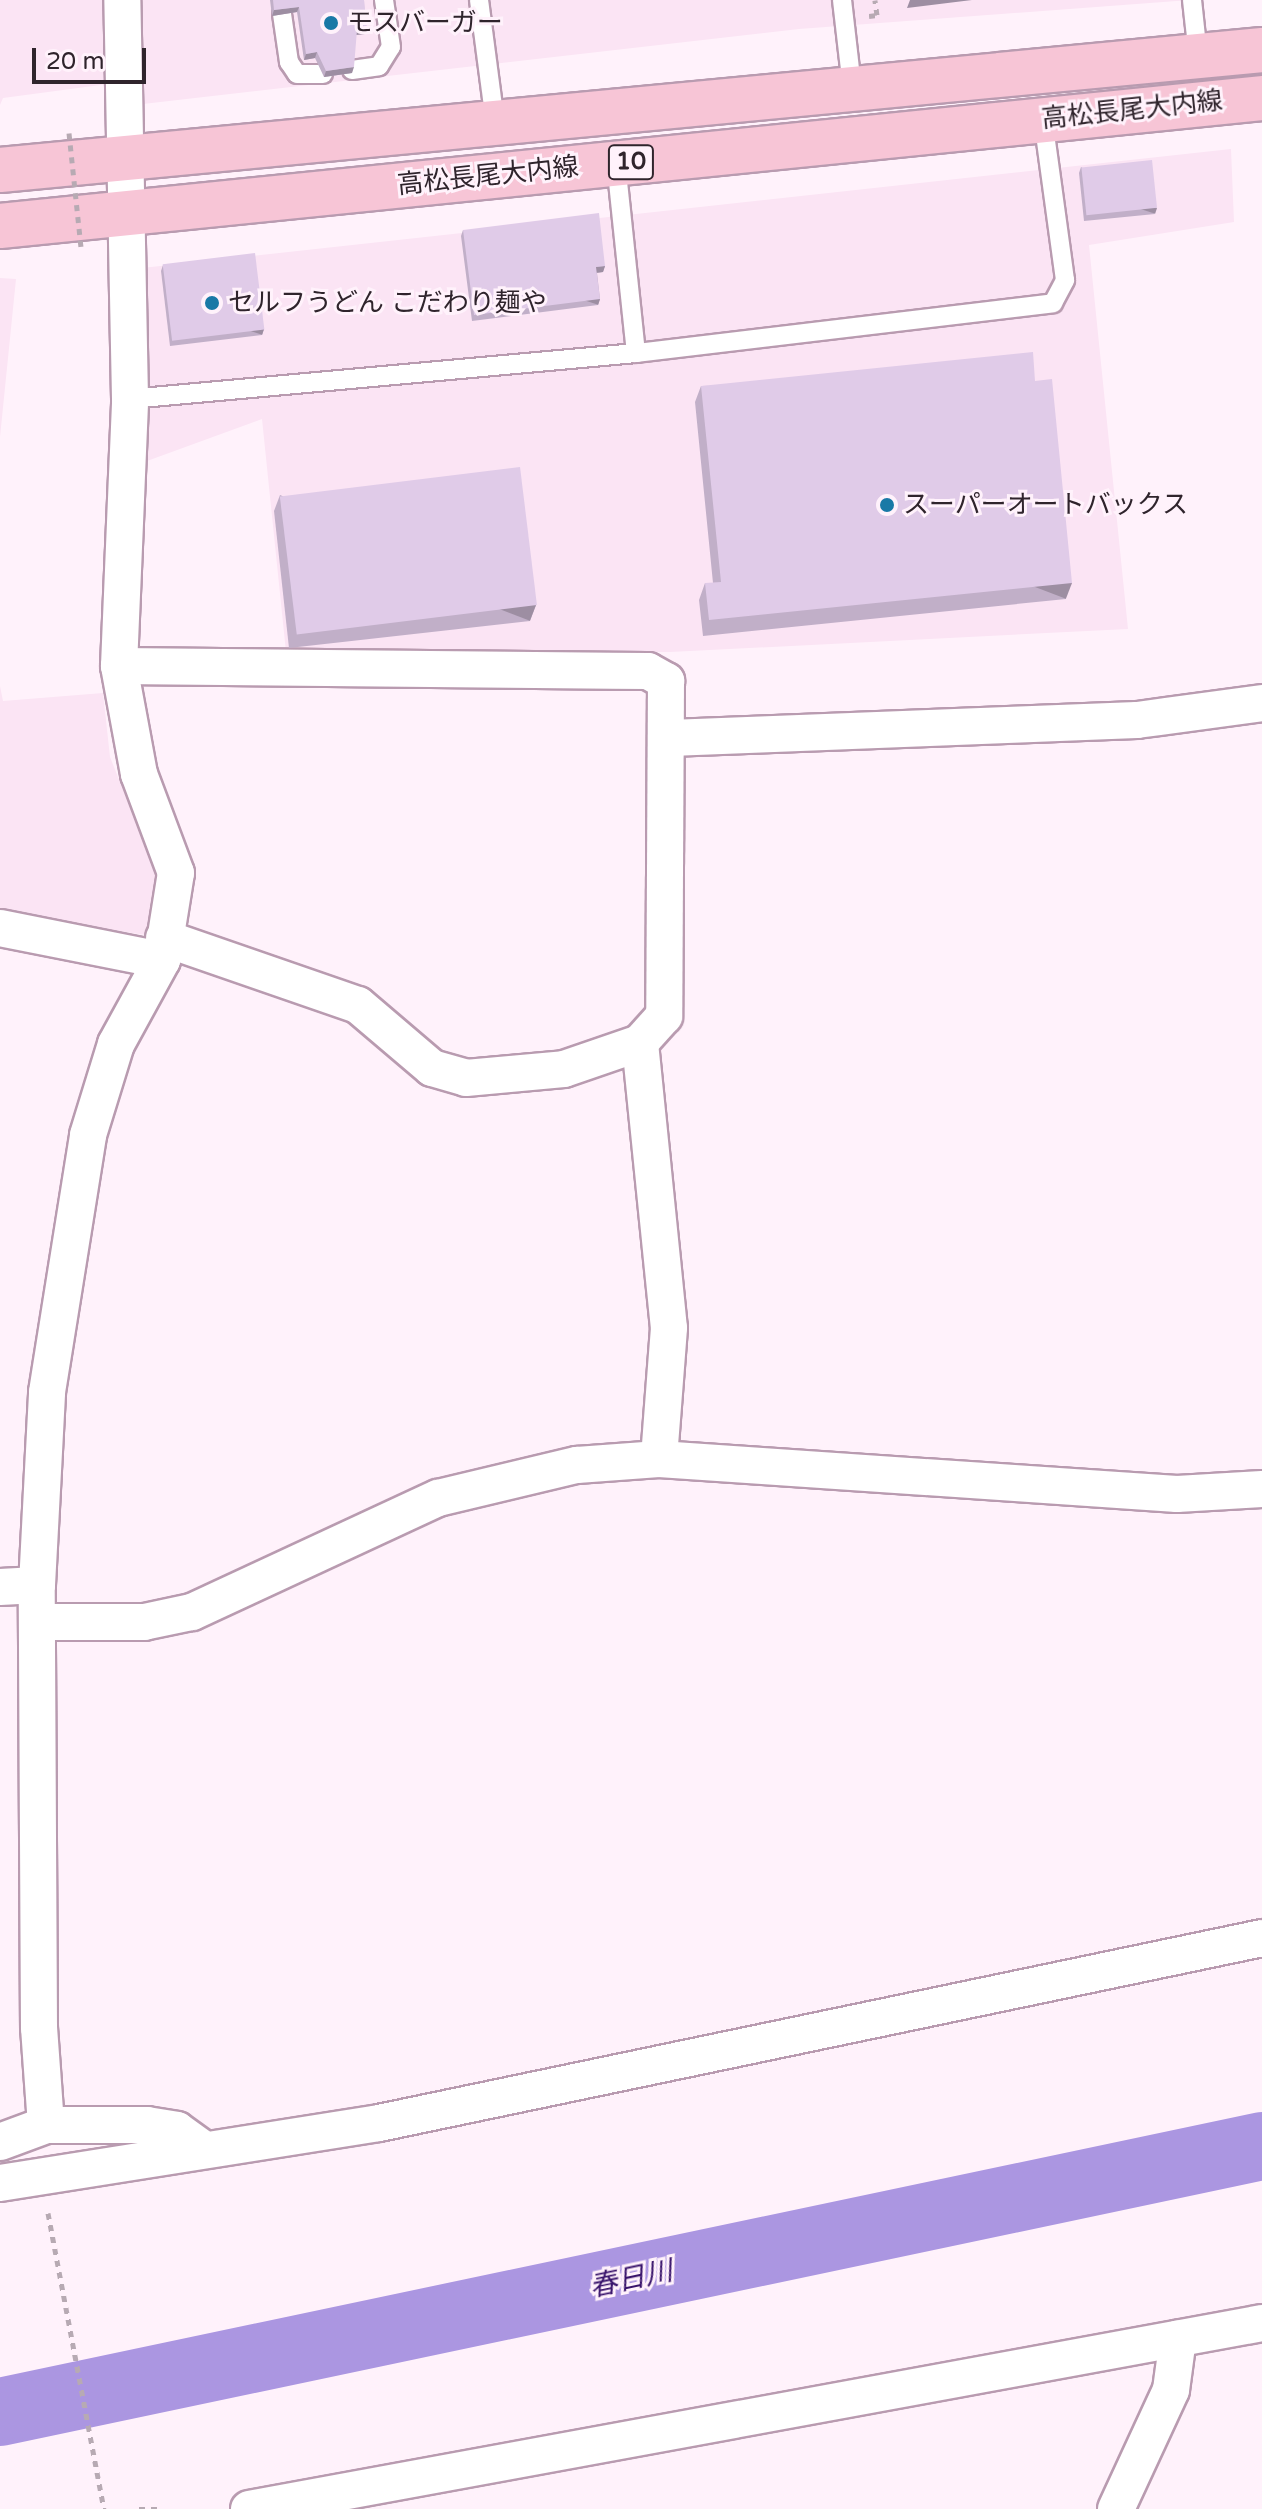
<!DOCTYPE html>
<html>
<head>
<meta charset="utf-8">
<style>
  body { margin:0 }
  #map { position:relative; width:1262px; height:2509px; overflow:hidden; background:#fff2fb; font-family:"Varela Round","Noto Sans JP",sans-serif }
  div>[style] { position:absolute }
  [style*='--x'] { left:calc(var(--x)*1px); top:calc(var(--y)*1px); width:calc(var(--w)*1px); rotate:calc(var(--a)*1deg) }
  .built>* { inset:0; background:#fbe4f4 }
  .river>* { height:68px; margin:-34px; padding:0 34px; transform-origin:34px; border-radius:34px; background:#ab96e1 }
  .path>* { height:5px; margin-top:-2.5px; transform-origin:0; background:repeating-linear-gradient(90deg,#b7aab3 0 6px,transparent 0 12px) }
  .roads { filter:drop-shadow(2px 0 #b99bb0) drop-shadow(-2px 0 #b99bb0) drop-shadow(0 2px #b99bb0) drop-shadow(0 -2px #b99bb0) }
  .service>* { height:18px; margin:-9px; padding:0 9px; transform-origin:9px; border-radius:9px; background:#fff }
  .minor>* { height:36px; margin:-18px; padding:0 18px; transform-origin:18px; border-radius:18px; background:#fff }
  .primary>* { height:44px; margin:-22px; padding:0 22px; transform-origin:22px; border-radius:22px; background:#f7c5d6 }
  .path-bridge>* { height:5px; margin-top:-2.5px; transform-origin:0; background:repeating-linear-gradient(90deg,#b7aab3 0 6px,transparent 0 12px) }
  .wall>* { inset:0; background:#c1afc8 }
  .shaded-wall>* { inset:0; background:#9d8ea2; transform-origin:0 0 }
  .building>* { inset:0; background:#e0cbe8; transform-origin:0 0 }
  .dots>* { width:22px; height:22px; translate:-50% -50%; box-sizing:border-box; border:4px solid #fff2fb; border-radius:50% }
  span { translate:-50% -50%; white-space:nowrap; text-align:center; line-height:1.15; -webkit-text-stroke:6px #fff2fb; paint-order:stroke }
  .shield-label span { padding:2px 6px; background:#fff2fb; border:2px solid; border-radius:6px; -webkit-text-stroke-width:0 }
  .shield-label { font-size:24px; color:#2f242c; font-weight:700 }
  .poi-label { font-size:26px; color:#2f242c }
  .left { translate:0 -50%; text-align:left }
  .street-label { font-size:26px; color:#2f242c }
  .water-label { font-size:28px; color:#38136b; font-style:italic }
  .scale { position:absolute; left:32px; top:48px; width:114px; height:36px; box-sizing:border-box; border:4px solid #2f242c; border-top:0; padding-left:10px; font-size:24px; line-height:28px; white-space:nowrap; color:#2f242c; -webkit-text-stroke:6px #fff2fb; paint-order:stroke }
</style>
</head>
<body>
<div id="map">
  <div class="built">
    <div style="clip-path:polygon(0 0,108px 0,108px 84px,3px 98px,0 105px)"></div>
    <div style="clip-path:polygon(143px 0,1190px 0,799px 29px,143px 104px)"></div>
    <div style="clip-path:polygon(1231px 149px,1234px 222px,1089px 245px,1128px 629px,670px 652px,286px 652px,262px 419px,147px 461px,142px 268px)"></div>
    <div style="clip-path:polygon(0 278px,16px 279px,0 437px)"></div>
    <div style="clip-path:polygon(0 686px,3px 701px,103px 693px,110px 757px,162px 887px,152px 936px,0 913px)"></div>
  </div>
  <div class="river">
    <div style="--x:0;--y:2412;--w:1290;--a:-11.9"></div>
  </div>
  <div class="path">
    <div style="--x:869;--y:16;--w:8;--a:-7"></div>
    <div style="--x:877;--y:15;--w:15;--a:-98"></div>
    <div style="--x:48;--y:2213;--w:301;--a:79.3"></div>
    <div style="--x:139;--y:2509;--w:19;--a:0"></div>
  </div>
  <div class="roads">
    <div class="service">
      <div style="--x:479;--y:0;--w:122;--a:82.5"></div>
      <div style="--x:842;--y:0;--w:87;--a:83.4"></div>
      <div style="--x:1192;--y:0;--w:55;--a:83.8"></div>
      <div style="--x:282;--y:14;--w:49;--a:81.7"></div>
      <div style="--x:289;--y:62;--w:14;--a:56"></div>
      <div style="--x:297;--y:74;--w:26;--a:0"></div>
      <div style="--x:352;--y:70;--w:27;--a:-8"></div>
      <div style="--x:379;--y:66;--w:22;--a:-58"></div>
      <div style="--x:391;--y:47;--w:48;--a:-98.5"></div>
      <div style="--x:616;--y:163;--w:191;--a:84"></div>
      <div style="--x:636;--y:353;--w:420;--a:-6.8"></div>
      <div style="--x:1053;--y:303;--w:26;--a:-62"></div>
      <div style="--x:1065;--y:280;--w:162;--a:-97.8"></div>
      <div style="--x:130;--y:399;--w:508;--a:-5.19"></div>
    </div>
    <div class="minor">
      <div style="--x:119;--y:666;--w:529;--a:0.54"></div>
      <div style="--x:648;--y:671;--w:21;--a:29"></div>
      <div style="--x:666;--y:681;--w:335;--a:90.3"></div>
      <div style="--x:664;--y:1016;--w:36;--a:132"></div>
      <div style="--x:640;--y:1043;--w:286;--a:84.2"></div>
      <div style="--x:669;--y:1328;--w:131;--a:94.4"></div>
      <div style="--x:670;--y:738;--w:467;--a:-2.2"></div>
      <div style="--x:1137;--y:720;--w:126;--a:-7.7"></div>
      <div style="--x:0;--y:928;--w:165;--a:11.2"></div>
      <div style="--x:164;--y:938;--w:205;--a:19.1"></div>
      <div style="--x:358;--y:1005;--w:97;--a:40.4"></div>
      <div style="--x:432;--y:1068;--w:35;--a:16"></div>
      <div style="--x:466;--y:1078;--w:98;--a:-5.2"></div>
      <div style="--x:564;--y:1069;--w:80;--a:-18.9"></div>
      <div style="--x:0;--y:1587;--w:37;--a:-3"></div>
      <div style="--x:37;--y:1622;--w:107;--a:0"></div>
      <div style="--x:144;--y:1622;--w:49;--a:-11.8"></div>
      <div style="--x:192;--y:1612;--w:271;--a:-24.9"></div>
      <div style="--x:438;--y:1498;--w:143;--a:-13.4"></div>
      <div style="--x:577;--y:1465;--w:82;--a:-4.2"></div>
      <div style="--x:659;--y:1459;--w:519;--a:3.87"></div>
      <div style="--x:1177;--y:1494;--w:85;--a:-3.4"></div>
      <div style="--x:46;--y:2125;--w:97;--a:-94.1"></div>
      <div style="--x:39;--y:2028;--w:443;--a:-90.3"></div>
      <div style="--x:37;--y:1585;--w:193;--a:-87"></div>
      <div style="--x:47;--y:1392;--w:260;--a:-80.9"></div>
      <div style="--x:88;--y:1135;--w:95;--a:-72.9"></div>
      <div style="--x:116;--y:1044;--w:96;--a:-61.3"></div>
      <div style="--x:162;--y:960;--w:88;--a:-80.9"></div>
      <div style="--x:176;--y:873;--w:106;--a:-110.5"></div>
      <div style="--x:139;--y:774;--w:110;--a:-100.5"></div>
      <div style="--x:119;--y:666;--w:267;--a:-87.6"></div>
      <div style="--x:130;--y:399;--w:399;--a:-91.1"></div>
      <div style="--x:0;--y:2142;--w:49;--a:-20.3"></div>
      <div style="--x:46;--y:2125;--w:101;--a:0"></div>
      <div style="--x:147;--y:2125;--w:30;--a:9"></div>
      <div style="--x:177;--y:2130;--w:27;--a:36"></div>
      <div style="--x:0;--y:2183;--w:384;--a:-9"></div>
      <div style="--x:379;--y:2123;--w:902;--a:-11.83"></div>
      <div style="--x:249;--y:2509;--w:1030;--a:-10.4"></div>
      <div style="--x:1116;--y:2509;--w:131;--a:-65.2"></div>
      <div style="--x:1171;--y:2390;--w:52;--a:-82.3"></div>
    </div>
    <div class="primary">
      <div style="--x:0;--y:170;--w:1268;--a:-5.43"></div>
      <div style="--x:0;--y:226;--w:1268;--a:-5.79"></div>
    </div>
  </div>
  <div class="path-bridge">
    <div style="--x:69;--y:133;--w:116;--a:84"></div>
  </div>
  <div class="wall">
    <div style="clip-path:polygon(270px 0,364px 0,365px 34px,356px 35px,352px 73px,324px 77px,315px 58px,304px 60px,297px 12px,272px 16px)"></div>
    <div style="clip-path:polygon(1081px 167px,1155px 214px,1084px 221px,1079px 173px)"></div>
    <div style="clip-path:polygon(463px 230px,605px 266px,603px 272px,597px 273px,600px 299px,598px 305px,472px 321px,461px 236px)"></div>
    <div style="clip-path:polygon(163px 265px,264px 329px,262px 335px,170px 346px,161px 271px)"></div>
    <div style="clip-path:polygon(1035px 381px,1066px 599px,703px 636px,699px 600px,705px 583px,713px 583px,695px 402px,701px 386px)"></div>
    <div style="clip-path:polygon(280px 495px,536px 605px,530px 621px,289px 648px,274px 511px)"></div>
  </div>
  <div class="shaded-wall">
    <div style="clip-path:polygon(910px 0,972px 0,907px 8px)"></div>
    <div style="clip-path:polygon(299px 7px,297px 12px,272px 16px,274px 10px)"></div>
    <div style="clip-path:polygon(367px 28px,365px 34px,355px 35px,357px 30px)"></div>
    <div style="clip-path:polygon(317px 52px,315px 58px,304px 60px,306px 54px)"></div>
    <div style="clip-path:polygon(354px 67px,352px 73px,324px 77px,326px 71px)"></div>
    <div style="left:1157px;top:208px;width:6px;height:71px;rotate:108deg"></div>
    <div style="clip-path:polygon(605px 266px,603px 272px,594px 273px,596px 267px)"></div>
    <div style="left:600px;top:299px;width:6px;height:127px;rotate:108deg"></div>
    <div style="left:264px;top:329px;width:6px;height:93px;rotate:108deg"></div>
    <div style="left:1072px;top:583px;width:17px;height:365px;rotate:111deg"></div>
    <div style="left:536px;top:605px;width:17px;height:243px;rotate:111deg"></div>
  </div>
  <div class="building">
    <div style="clip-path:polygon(273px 0,364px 0,367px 28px,357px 30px,354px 67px,326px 71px,317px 52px,306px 54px,299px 7px,274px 10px)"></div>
    <div style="left:1152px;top:160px;width:48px;height:71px;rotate:84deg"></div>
    <div style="clip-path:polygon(599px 213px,605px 266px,596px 267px,600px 299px,474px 315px,463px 230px)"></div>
    <div style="left:255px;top:253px;width:77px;height:93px;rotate:83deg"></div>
    <div style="clip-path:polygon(1033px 352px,1035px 381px,1052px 379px,1072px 583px,709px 620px,705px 583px,721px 582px,701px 386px)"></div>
    <div style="left:520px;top:467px;width:139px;height:242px;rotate:83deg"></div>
  </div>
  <div class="dots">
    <div style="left:331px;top:23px;background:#1979a6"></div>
    <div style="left:212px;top:303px;background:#1979a6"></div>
    <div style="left:887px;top:505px;background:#1979a6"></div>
  </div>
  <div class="shield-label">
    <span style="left:631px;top:162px">10</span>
  </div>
  <div class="poi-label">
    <span class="left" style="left:347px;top:23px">モスバーガー</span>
    <span class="left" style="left:228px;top:303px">セルフうどん こだわり麺や</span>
    <span class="left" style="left:903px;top:505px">スーパーオートバックス</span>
  </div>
  <div class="street-label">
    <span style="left:1132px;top:110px;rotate:-6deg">高松長尾大内線</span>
    <span style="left:488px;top:176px;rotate:-6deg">高松長尾大内線</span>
  </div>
  <div class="water-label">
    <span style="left:631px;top:2279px;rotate:-12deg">春日川</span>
  </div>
  <div class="scale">20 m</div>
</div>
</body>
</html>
